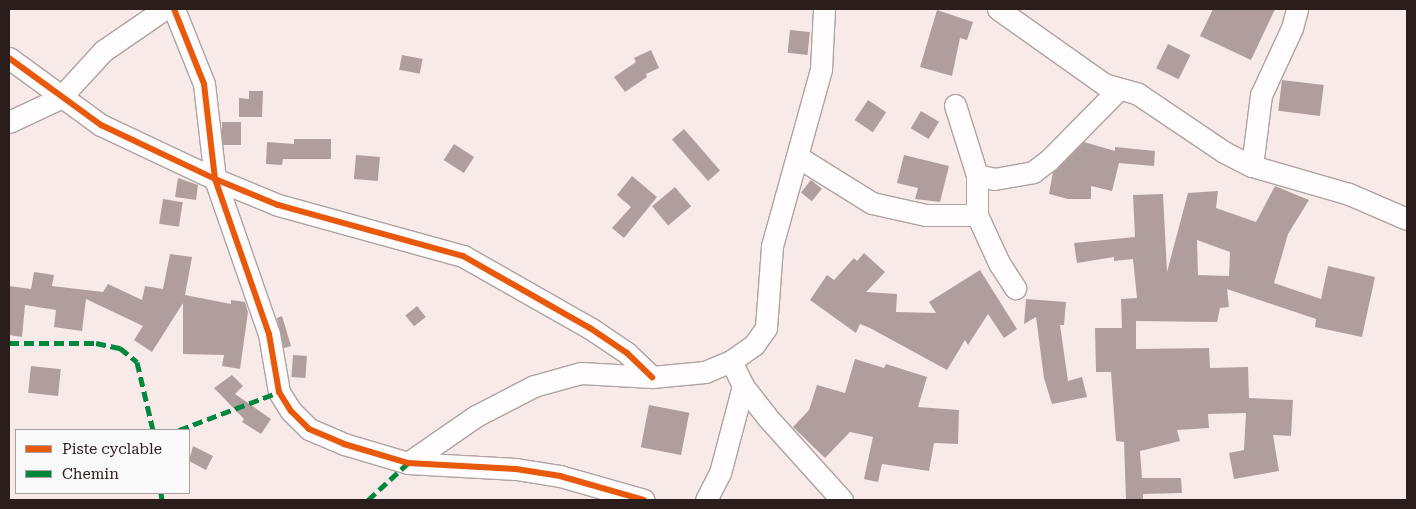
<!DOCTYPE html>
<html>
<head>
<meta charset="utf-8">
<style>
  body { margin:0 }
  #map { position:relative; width:1416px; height:509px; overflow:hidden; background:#f7eae9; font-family:"Roboto Serif",serif }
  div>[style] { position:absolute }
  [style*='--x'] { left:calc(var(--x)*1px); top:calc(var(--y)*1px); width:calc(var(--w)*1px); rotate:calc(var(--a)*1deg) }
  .building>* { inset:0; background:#b09e9d; transform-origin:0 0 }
  .roads { filter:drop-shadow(1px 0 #aea2a2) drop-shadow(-1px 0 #aea2a2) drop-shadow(0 1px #aea2a2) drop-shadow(0 -1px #aea2a2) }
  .street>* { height:21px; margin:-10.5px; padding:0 10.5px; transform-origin:10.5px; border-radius:10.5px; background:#fefcfc }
  .quiet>* { height:5px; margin-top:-2.5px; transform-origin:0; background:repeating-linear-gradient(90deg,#00873e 0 10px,transparent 0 15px) }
  .cycleway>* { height:6px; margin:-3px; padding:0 3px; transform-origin:3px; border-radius:3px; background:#e8590c }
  span { translate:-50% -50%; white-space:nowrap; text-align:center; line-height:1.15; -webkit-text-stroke:5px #f9f9f9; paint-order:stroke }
  .frame { position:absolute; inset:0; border:10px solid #2b1d1c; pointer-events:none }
  .legend { position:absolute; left:15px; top:429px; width:175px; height:65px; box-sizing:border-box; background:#f9f9f9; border:1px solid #a7a1a1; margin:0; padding:6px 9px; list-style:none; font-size:15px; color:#2b1d1c }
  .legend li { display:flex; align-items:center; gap:10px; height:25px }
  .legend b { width:25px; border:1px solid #a7a1a1 }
</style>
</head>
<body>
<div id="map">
  <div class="building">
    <div style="clip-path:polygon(1213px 9px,1275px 9px,1251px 60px,1200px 36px)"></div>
    <div style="clip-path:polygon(937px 10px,973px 22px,967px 40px,960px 38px,952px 76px,920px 67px)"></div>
    <div style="left:790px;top:30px;width:20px;height:23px;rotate:6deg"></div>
    <div style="left:1168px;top:44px;width:25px;height:27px;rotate:26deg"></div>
    <div style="clip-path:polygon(651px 50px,659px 68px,646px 74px,647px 77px,625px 92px,614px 77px,636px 62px,634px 58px)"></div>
    <div style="left:402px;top:55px;width:21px;height:15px;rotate:11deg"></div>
    <div style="left:1282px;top:80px;width:42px;height:31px;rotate:7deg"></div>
    <div style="clip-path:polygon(249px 91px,263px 91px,262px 117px,239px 117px,239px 98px,249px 99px)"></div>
    <div style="left:868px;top:100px;width:22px;height:24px;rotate:34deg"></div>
    <div style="left:921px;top:111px;width:21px;height:20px;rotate:31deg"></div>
    <div style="left:222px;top:122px;width:19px;height:23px"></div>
    <div style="left:684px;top:129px;width:55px;height:16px;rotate:49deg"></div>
    <div style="clip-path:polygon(294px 139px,331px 139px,331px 159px,283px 159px,282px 165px,266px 164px,267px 142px,294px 144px)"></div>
    <div style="clip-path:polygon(1084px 142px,1115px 151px,1115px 147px,1155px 151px,1154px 166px,1119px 163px,1112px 191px,1091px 186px,1091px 199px,1068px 199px,1049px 194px,1053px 172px)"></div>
    <div style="left:454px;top:144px;width:24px;height:19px;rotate:33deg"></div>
    <div style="left:356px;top:155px;width:24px;height:24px;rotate:5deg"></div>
    <div style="clip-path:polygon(904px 155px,949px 166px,940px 202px,915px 199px,918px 188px,897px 183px)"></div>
    <div style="clip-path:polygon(632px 176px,657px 197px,624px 238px,612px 228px,631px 207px,617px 195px)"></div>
    <div style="clip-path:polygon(178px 178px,198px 185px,196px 200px,175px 197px)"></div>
    <div style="left:811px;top:180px;width:14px;height:16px;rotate:39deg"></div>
    <div style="clip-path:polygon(evenodd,1275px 186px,1309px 200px,1288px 234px,1274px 283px,1321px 299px,1328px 266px,1375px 277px,1362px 337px,1315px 327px,1316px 319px,1227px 289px,1229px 307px,1220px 308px,1217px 322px,1136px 321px,1136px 349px,1209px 348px,1210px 368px,1248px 367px,1249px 398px,1293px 400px,1291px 436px,1273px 435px,1279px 471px,1234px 479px,1229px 453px,1244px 450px,1246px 413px,1208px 414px,1209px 428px,1177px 430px,1180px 441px,1140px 451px,1142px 478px,1181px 478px,1182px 493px,1143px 494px,1143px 499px,1126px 499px,1124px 442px,1116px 441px,1111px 372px,1096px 372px,1095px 328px,1122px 328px,1121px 299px,1137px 298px,1133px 259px,1114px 261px,1114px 257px,1077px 263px,1074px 243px,1135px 237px,1133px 195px,1163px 194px,1167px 272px,1188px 193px,1218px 191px,1216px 208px,1256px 222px,1275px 186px,1197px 240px,1230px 252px,1229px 276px,1198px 275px,1197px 240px)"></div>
    <div style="left:675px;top:187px;width:25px;height:30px;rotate:50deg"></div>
    <div style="left:163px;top:199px;width:20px;height:25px;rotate:9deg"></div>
    <div style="clip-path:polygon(864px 253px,885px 272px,866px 292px,897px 294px,896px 312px,936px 313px,929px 302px,980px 270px,1017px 329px,1004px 338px,988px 314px,968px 345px,965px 340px,947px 370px,870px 328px,860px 324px,856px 333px,810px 300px,827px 275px,834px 280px,854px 258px,857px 261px)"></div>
    <div style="clip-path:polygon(170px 254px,192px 257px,185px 295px,231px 304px,231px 300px,245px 302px,248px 312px,240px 369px,222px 366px,224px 355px,183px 354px,183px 303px,152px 352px,134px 340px,143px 326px,86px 299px,82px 331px,54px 327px,56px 310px,25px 305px,22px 337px,9px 335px,9px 286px,31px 289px,34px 272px,54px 275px,52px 286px,103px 292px,108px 284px,142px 300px,145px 286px,163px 289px)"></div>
    <div style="clip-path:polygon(1026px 299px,1066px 302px,1064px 325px,1060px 325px,1068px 381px,1082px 377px,1087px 397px,1052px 404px,1044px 378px,1036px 317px,1024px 324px)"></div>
    <div style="left:417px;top:306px;width:14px;height:15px;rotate:51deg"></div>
    <div style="clip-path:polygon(282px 316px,291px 346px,284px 348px,277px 318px)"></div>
    <div style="left:293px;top:355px;width:14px;height:22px;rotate:4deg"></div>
    <div style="clip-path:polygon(855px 359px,884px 368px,886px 364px,927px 377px,918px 407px,959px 410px,958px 444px,934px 443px,929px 471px,882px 464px,878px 482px,864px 479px,873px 437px,850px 432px,825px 458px,793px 427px,809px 410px,817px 385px,845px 393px)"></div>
    <div style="left:31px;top:366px;width:30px;height:27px;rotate:6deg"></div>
    <div style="clip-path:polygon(232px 375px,243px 386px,235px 394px,271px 419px,261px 434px,242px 422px,244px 419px,214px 388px)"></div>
    <div style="left:649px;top:405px;width:41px;height:43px;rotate:11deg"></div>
    <div style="clip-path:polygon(193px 446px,213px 456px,206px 470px,189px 461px)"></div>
  </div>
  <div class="roads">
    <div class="street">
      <div style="--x:174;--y:9;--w:81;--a:68.2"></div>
      <div style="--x:204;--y:84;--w:96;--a:83.4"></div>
      <div style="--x:215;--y:179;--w:164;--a:70.8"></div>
      <div style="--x:269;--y:334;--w:59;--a:80.2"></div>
      <div style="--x:279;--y:392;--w:22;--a:58"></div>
      <div style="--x:291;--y:411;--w:25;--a:45"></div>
      <div style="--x:309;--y:429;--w:38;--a:23"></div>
      <div style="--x:344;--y:444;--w:67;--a:16.5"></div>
      <div style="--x:408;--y:463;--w:108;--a:3.2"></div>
      <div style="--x:516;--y:469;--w:45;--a:9"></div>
      <div style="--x:560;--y:476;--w:87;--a:15.9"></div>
      <div style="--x:998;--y:9;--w:130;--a:35.3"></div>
      <div style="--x:1104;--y:84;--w:35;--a:16"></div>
      <div style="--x:1138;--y:94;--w:104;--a:34"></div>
      <div style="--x:1224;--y:152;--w:31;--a:27"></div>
      <div style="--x:1252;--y:166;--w:101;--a:16.1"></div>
      <div style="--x:1349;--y:194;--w:63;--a:23.3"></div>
      <div style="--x:9;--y:58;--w:114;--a:36.1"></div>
      <div style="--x:101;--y:125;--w:126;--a:25.3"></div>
      <div style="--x:215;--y:179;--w:68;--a:22.4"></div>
      <div style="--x:278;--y:205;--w:192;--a:15.4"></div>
      <div style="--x:463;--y:256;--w:146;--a:29.6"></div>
      <div style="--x:590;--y:328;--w:45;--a:34"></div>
      <div style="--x:627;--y:353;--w:35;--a:44"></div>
      <div style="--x:955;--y:105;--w:73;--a:72.6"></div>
      <div style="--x:977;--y:175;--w:40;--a:90"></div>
      <div style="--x:977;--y:215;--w:53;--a:65.4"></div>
      <div style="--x:999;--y:263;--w:30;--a:57"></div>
      <div style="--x:9;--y:122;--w:56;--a:-25.2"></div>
      <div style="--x:60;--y:98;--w:64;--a:-47.5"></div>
      <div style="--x:103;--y:51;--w:74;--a:-34.5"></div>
      <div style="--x:798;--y:157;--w:87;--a:31.9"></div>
      <div style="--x:872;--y:203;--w:55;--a:12.5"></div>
      <div style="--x:926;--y:215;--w:51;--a:0"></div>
      <div style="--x:1252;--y:166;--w:72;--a:-82.8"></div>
      <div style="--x:1261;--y:95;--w:74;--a:-65.2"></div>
      <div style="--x:1292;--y:28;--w:20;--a:-75"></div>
      <div style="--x:977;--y:175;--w:17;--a:13"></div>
      <div style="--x:994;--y:179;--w:40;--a:-10"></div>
      <div style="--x:1033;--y:172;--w:20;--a:-37"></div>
      <div style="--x:1049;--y:160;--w:98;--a:-45.4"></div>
      <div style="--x:731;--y:361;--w:28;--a:64"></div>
      <div style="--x:743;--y:386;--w:39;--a:52"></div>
      <div style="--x:767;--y:417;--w:112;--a:47.9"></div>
      <div style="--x:408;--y:463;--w:83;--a:-34.7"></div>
      <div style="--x:476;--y:416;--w:65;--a:-27.3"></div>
      <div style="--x:534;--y:386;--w:49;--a:-15.5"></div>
      <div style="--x:581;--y:373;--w:71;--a:3.2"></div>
      <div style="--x:652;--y:377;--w:53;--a:-5.4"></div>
      <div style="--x:705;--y:372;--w:28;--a:-23"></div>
      <div style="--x:731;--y:361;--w:28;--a:-35"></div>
      <div style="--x:754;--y:345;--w:21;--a:-55"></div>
      <div style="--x:766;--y:328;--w:82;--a:-85.8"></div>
      <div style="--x:772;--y:246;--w:184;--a:-74.5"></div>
      <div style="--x:821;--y:69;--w:60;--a:-87.1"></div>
      <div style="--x:706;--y:500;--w:30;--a:-63"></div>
      <div style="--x:720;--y:473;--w:90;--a:-75.2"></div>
    </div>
  </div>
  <div class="quiet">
    <div style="--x:9;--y:343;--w:87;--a:0"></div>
    <div style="--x:96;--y:343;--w:25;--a:12"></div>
    <div style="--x:120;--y:348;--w:22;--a:39"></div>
    <div style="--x:137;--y:362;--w:70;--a:76.8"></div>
    <div style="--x:179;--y:430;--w:107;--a:-20.8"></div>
    <div style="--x:161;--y:493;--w:7;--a:82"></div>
    <div style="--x:368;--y:500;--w:54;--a:-42.8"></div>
  </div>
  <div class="cycleway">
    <div style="--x:174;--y:9;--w:81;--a:68.2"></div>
    <div style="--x:204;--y:84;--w:96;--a:83.4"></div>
    <div style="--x:215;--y:179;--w:164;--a:70.8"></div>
    <div style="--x:269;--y:334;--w:59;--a:80.2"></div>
    <div style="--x:279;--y:392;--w:22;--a:58"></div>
    <div style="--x:291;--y:411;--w:25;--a:45"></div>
    <div style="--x:309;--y:429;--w:38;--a:23"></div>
    <div style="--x:344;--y:444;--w:67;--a:16.5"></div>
    <div style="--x:408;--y:463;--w:108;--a:3.2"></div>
    <div style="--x:516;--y:469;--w:45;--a:9"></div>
    <div style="--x:560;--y:476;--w:87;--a:15.9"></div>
    <div style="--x:9;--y:58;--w:114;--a:36.1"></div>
    <div style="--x:101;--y:125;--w:126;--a:25.3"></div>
    <div style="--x:215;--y:179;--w:68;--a:22.4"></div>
    <div style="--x:278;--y:205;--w:192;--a:15.4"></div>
    <div style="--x:463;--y:256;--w:146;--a:29.6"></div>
    <div style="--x:590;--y:328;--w:45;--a:34"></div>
    <div style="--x:627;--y:353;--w:35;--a:44"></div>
  </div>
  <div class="frame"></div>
  <ul class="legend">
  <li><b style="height:6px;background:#e8590c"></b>Piste cyclable</li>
  <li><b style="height:6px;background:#00873e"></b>Chemin</li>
  </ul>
</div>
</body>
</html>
